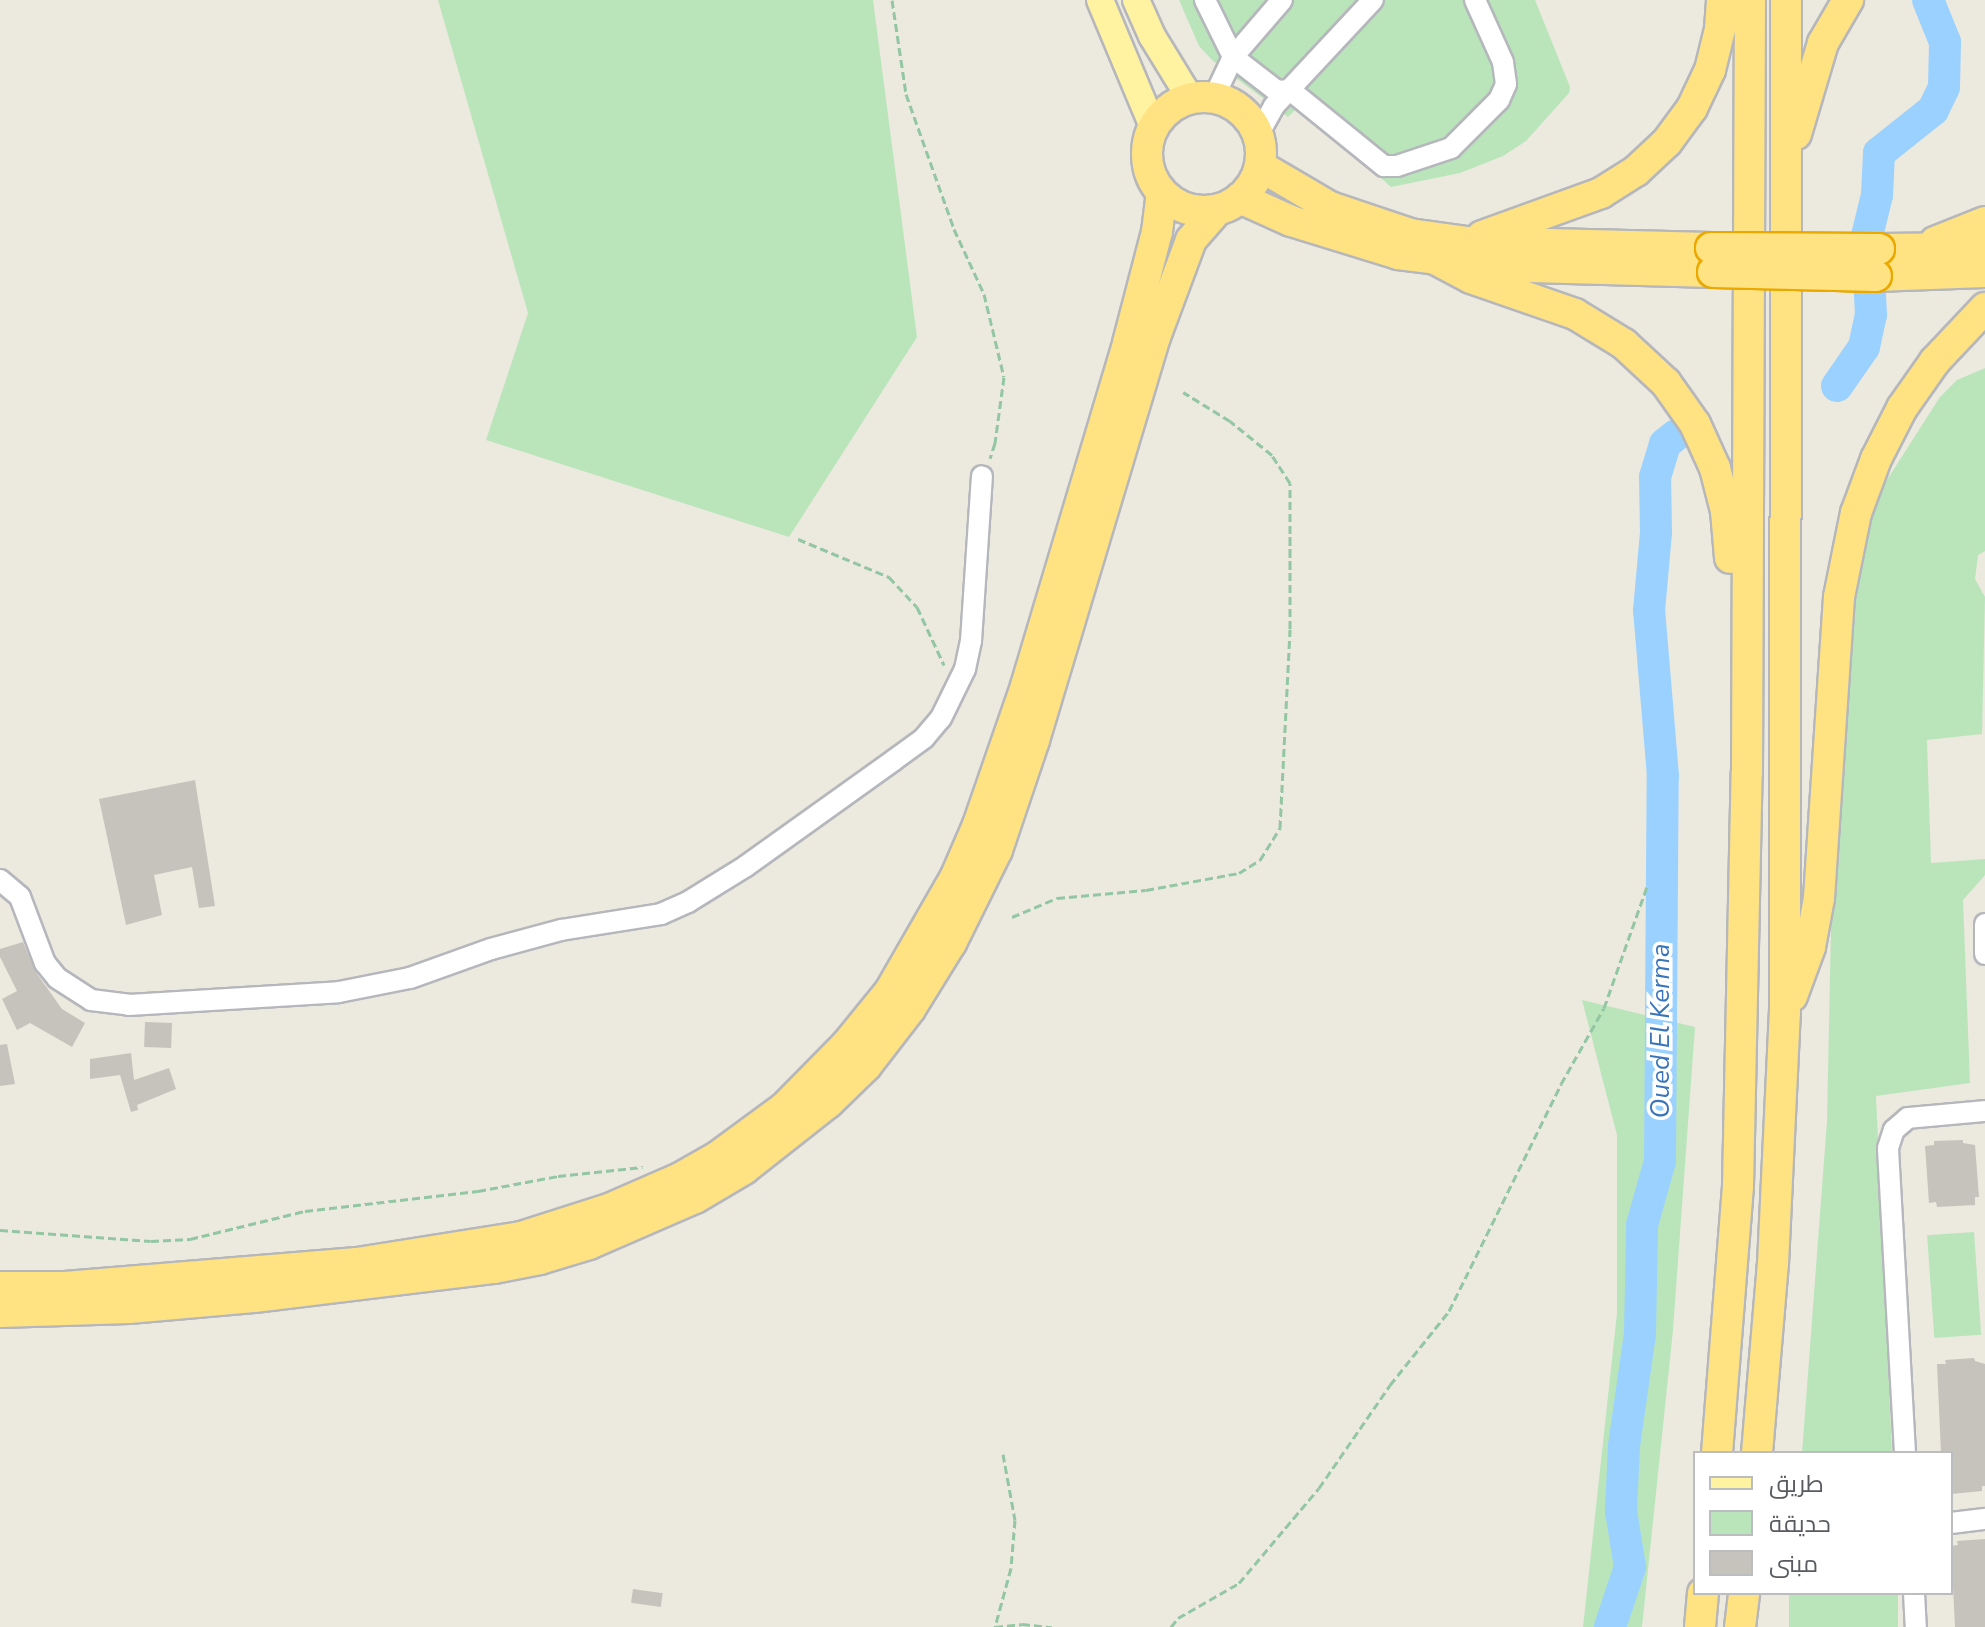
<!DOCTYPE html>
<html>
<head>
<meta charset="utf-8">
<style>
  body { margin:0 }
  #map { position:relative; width:1985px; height:1627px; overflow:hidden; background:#ece9df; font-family:"Nunito Sans",Cairo,sans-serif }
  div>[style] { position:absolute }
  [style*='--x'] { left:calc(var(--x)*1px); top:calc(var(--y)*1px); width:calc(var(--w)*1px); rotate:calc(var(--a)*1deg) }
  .green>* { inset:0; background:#bae5bb; transform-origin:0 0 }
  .river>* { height:32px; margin:-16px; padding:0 16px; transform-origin:16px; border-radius:16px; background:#9bd1ff }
  .building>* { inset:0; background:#c6c3bc; transform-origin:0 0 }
  .path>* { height:3px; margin-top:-1.5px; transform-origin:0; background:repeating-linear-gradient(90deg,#93c6a2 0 8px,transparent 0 12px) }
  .roads { filter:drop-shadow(2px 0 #b5b7bc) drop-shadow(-2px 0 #b5b7bc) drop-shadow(0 2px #b5b7bc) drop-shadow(0 -2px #b5b7bc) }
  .minor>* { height:20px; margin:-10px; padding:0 10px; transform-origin:10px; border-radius:10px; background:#fff }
  .major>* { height:26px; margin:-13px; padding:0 13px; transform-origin:13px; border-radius:13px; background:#fff2a0 }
  .highway>* { height:30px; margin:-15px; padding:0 15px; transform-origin:15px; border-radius:15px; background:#ffe382 }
  .highway>.ring { margin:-15px; padding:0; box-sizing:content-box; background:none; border:30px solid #ffe382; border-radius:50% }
  .bridges { filter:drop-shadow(2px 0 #eaa800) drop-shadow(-2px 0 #eaa800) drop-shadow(0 2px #eaa800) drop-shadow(0 -2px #eaa800) }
  .highway-bridge>* { height:30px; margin:-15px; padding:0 15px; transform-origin:15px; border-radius:15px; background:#ffe382 }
  span { translate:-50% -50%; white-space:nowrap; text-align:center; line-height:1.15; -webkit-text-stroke:7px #fff; paint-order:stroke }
  .water-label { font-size:26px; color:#3a75bb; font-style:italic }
  .legend { position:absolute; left:1693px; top:1451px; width:260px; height:144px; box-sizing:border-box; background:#fff; border:2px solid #bcbdbf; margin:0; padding:10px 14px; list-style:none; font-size:24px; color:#585b60 }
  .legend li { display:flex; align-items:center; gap:16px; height:40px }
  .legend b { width:40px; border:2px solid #bcbdbf }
</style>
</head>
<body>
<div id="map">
  <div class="green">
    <div style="clip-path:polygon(438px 0,873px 0,917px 337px,789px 537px,486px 440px,528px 313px)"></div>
    <div style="clip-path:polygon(1179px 0,1535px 0,1570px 87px,1569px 93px,1526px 141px,1503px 156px,1460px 173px,1391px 187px,1300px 105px,1288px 117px,1213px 61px,1199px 46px)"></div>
    <div style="clip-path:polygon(1985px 368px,1985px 551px,1978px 555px,1975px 579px,1985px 597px,1982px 734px,1927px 740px,1931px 863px,1985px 859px,1985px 875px,1963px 900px,1970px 1083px,1876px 1096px,1892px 1453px,1802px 1453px,1827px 1121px,1835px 734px,1846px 611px,1863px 536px,1883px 486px,1940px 397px,1957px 380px)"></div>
    <div style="clip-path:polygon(1582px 1000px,1695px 1027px,1673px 1330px,1642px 1627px,1583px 1627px,1617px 1313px,1617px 1135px)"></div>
    <div style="left:1974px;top:1232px;width:103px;height:47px;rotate:86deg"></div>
    <div style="left:1789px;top:1593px;width:109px;height:34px"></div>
  </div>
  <div class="river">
    <div style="--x:1837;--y:386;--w:47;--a:-55.3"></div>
    <div style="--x:1864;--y:347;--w:33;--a:-78"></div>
    <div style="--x:1871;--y:315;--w:79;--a:-92.9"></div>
    <div style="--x:1867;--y:236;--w:42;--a:-76.3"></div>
    <div style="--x:1877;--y:195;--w:42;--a:-87.3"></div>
    <div style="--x:1879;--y:153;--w:69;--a:-38.5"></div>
    <div style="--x:1933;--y:110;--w:25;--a:-64"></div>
    <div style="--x:1944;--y:87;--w:45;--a:-88.7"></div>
    <div style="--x:1945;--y:42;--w:45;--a:-112"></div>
    <div style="--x:1610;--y:1627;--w:63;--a:-71.6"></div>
    <div style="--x:1630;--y:1567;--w:57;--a:-99.1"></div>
    <div style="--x:1621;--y:1511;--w:65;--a:-87.4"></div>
    <div style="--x:1624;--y:1446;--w:113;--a:-81.9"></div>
    <div style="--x:1640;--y:1334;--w:109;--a:-88.9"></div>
    <div style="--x:1642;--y:1225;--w:66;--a:-74.3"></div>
    <div style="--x:1660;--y:1161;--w:385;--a:-89.6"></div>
    <div style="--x:1663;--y:776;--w:166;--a:-94.8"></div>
    <div style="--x:1649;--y:611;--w:79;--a:-84.9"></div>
    <div style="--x:1656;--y:532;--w:55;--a:-91"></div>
    <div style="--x:1655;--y:477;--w:34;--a:-73"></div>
    <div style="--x:1665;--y:444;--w:14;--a:-39"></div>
  </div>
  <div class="building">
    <div style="clip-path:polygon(195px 780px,215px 906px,199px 908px,192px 867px,154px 875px,162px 915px,126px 925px,99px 799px)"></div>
    <div style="clip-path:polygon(23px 942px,35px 971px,62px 1009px,85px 1023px,72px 1047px,30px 1023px,17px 1030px,2px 999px,17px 991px,0 957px,0 949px)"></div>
    <div style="left:145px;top:1022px;width:27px;height:25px;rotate:2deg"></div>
    <div style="clip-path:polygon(7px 1044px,15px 1084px,0 1086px,0 1045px)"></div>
    <div style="clip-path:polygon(131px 1053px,134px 1080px,169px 1068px,176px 1089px,137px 1105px,138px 1110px,131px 1112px,120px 1075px,90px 1079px,90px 1059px)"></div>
    <div style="clip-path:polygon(1963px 1140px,1963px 1143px,1975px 1145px,1979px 1197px,1975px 1197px,1975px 1205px,1937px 1207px,1936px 1202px,1929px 1203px,1925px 1146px,1934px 1145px,1934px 1141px)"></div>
    <div style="clip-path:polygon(1974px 1358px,1975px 1361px,1985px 1364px,1985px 1486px,1982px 1486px,1982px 1491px,1951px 1494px,1951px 1453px,1941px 1453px,1937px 1364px,1946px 1364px,1945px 1360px)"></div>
    <div style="clip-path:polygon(1985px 1539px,1985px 1627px,1955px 1627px,1951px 1546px,1958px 1545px,1957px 1541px)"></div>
    <div style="left:633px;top:1589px;width:30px;height:14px;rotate:8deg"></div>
  </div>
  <div class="path">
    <div style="--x:892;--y:0;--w:95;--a:81.5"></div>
    <div style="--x:906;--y:94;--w:143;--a:70.4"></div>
    <div style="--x:954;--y:229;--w:72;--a:65.2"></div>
    <div style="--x:984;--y:294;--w:85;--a:76.5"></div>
    <div style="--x:1004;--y:377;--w:67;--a:97.8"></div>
    <div style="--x:995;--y:443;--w:16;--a:108"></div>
    <div style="--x:798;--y:539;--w:99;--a:22.7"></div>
    <div style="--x:889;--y:577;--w:41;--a:47"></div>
    <div style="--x:917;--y:607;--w:64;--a:65"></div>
    <div style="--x:1012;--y:917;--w:49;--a:-22.9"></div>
    <div style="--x:1057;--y:898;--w:89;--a:-5.1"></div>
    <div style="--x:1146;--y:890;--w:95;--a:-10.4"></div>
    <div style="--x:1239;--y:873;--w:25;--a:-32"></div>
    <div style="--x:1260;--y:860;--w:38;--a:-58"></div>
    <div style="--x:1280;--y:828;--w:199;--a:-87.1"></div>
    <div style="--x:1290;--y:629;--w:146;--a:-90"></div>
    <div style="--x:1290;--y:483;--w:33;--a:-123"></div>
    <div style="--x:1272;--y:455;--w:54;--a:-141"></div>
    <div style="--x:1230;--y:421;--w:55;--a:-148.3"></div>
    <div style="--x:0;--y:1230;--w:151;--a:4.2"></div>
    <div style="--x:151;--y:1241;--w:39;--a:-3"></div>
    <div style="--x:190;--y:1239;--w:118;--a:-13.7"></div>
    <div style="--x:305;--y:1211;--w:174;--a:-6.6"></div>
    <div style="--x:478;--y:1191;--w:81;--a:-10.6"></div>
    <div style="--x:558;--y:1176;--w:85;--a:-6"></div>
    <div style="--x:1003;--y:1454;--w:67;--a:79.7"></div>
    <div style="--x:1015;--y:1520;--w:48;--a:94.8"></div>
    <div style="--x:1011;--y:1568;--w:61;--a:105.2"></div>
    <div style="--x:995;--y:1627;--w:27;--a:-6"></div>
    <div style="--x:1022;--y:1624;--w:30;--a:6"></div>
    <div style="--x:1171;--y:1627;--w:11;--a:-52"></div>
    <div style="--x:1178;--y:1618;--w:70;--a:-29.8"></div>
    <div style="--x:1239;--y:1583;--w:124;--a:-49.9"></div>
    <div style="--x:1319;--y:1488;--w:125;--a:-55.4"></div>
    <div style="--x:1390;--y:1385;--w:95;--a:-51.4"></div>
    <div style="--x:1449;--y:1311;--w:253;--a:-63.7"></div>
    <div style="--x:1561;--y:1084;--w:87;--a:-60.5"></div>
    <div style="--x:1604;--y:1008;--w:132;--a:-70.5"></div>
  </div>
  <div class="roads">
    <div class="minor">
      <div style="--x:1205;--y:0;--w:64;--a:63.8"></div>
      <div style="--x:1233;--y:57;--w:56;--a:37.7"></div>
      <div style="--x:1277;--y:91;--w:13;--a:-4"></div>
      <div style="--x:1290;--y:90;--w:121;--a:39"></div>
      <div style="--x:1384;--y:166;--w:13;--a:0"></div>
      <div style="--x:1397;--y:166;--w:57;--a:-18.4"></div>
      <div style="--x:1451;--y:148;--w:68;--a:-45"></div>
      <div style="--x:1499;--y:100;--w:17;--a:-66"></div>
      <div style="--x:1506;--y:84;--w:22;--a:-98"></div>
      <div style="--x:1503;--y:62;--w:68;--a:-114.3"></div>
      <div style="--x:1214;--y:97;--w:44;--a:-64.6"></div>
      <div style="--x:1233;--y:57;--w:75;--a:-49.3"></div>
      <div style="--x:1258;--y:135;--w:33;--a:-61"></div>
      <div style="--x:1274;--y:106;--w:145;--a:-47"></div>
      <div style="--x:0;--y:880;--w:26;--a:40"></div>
      <div style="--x:20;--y:897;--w:71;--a:69.3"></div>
      <div style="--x:45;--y:963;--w:19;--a:51"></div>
      <div style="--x:57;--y:978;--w:40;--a:32.9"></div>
      <div style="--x:91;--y:1000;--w:38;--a:7"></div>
      <div style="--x:129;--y:1005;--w:210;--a:-3.5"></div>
      <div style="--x:339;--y:992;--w:72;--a:-11.2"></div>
      <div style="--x:410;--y:978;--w:86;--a:-19.7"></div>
      <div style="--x:491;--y:949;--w:73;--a:-15.2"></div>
      <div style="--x:561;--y:930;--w:101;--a:-9.1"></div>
      <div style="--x:661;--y:914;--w:30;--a:-24"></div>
      <div style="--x:688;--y:902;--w:68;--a:-31.8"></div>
      <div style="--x:746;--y:866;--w:182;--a:-35.6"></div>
      <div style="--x:894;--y:760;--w:37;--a:-36"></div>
      <div style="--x:924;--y:738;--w:26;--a:-50"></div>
      <div style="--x:941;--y:718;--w:55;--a:-63.9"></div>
      <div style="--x:965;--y:669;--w:29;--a:-78"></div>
      <div style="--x:971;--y:641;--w:165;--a:-86.2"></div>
      <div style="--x:1985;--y:924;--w:30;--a:90"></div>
      <div style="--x:1905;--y:1453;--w:305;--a:-93.2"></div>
      <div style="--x:1888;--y:1148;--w:19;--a:-72"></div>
      <div style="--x:1894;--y:1130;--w:18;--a:-41"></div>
      <div style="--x:1908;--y:1118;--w:77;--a:-5.2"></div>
      <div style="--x:1951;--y:1523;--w:34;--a:-7"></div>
      <div style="--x:1914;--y:1593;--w:34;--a:87"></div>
    </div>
    <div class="major">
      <div style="--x:1100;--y:0;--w:138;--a:67.3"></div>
      <div style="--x:1136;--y:0;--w:39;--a:66"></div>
      <div style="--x:1152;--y:36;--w:73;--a:58.5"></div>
    </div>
    <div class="highway">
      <div class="ring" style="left:1147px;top:97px;width:84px;height:84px"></div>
      <div style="--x:1796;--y:134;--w:95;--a:-73.5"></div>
      <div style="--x:1823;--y:43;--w:50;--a:-59.8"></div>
      <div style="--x:1260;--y:166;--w:81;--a:30.4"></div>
      <div style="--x:1330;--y:207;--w:84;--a:18.6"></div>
      <div style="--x:1410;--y:234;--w:58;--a:8"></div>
      <div style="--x:1467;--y:242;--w:244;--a:1.4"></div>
      <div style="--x:1240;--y:198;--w:56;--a:24.3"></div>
      <div style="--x:1291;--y:221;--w:112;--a:17.1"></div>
      <div style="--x:1398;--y:254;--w:98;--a:7.1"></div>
      <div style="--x:1495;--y:266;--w:218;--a:1.6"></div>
      <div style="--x:1482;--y:236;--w:127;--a:-19.9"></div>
      <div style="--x:1601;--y:193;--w:41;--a:-32.2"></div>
      <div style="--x:1636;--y:171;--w:42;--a:-43.1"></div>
      <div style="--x:1667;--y:142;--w:42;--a:-53.7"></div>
      <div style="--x:1692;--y:108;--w:42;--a:-64.7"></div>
      <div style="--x:1710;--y:70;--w:42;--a:-76.3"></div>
      <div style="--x:1720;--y:29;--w:29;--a:-86"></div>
      <div style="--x:1935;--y:242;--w:54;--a:-21.8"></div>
      <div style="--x:1879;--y:249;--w:106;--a:-0.5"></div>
      <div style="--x:1437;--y:260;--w:38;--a:28"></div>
      <div style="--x:1471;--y:278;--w:110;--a:19.1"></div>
      <div style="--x:1575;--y:314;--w:57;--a:31.5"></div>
      <div style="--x:1624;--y:344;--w:57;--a:42.9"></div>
      <div style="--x:1666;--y:383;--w:50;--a:54.7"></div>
      <div style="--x:1695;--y:424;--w:48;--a:65.6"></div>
      <div style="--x:1715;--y:468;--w:44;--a:75.7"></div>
      <div style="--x:1726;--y:511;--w:47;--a:85.1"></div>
      <div style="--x:1876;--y:276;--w:109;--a:-2.1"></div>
      <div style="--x:1792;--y:996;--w:52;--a:-69.8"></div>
      <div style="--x:1810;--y:947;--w:50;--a:-79.6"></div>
      <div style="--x:1819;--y:898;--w:302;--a:-86.2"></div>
      <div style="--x:1839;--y:597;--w:86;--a:-78.6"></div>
      <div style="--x:1856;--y:513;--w:58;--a:-69.7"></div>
      <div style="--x:1876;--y:459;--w:57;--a:-63"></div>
      <div style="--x:1902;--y:408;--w:57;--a:-54.9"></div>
      <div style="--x:1935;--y:361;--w:73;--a:-46.7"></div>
      <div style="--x:0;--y:1287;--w:65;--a:0"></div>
      <div style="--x:65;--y:1287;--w:293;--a:-4.7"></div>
      <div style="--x:357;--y:1263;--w:166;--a:-9"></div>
      <div style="--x:521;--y:1237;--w:92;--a:-17.7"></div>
      <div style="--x:609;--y:1209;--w:77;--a:-23.6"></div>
      <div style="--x:680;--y:1178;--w:43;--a:-29.6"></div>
      <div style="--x:717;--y:1157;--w:84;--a:-36.3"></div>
      <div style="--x:785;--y:1107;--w:88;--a:-45.5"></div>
      <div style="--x:847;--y:1044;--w:68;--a:-50.9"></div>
      <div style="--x:890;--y:991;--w:133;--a:-60.1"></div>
      <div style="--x:956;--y:876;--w:56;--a:-66.7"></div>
      <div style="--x:978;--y:825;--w:147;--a:-70.9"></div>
      <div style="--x:1026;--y:686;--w:358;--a:-73.4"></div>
      <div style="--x:1128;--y:343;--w:115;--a:-75.4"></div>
      <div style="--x:1157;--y:232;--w:39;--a:-83"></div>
      <div style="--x:0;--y:1312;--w:129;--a:-1.8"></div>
      <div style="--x:129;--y:1308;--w:125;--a:-5"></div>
      <div style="--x:254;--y:1297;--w:242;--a:-6.9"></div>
      <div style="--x:494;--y:1268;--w:47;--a:-11.1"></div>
      <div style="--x:540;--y:1259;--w:51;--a:-17"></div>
      <div style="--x:589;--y:1244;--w:116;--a:-23.5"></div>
      <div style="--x:695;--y:1198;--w:57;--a:-30.6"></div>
      <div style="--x:744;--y:1169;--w:107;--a:-38.2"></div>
      <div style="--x:828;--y:1103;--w:53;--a:-44.2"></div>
      <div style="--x:866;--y:1066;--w:72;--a:-52.3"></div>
      <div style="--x:910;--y:1009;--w:78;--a:-58.2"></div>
      <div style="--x:951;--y:943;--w:104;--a:-63.7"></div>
      <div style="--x:997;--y:850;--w:116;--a:-71.4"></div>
      <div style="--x:1034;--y:740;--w:421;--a:-73.3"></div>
      <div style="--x:1155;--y:337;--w:103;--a:-69.6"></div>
      <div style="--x:1191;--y:240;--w:40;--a:-49"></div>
      <div style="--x:1717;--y:1453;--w:268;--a:-85.5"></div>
      <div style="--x:1738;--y:1186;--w:413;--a:-88.8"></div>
      <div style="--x:1747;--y:773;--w:773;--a:-89.78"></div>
      <div style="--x:1757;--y:1453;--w:190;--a:-85.2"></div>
      <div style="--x:1773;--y:1264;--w:251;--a:-87.3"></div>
      <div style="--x:1785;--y:1013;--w:1013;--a:-89.94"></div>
      <div style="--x:1700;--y:1627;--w:34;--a:-85"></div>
      <div style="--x:1740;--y:1627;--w:34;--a:-83"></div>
    </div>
  </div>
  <div class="bridges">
    <div class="highway-bridge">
      <div style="--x:1711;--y:248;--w:168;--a:0.3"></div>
      <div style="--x:1713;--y:272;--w:163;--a:1.4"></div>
    </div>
  </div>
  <div class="water-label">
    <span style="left:1661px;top:1031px;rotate:-90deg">Oued El Kerma</span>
  </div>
  <ul class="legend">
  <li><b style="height:10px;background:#fff2a0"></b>طريق</li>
  <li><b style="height:22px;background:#bae5bb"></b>حديقة</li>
  <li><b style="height:22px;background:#c6c3bc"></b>مبنى</li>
  </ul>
</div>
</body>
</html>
